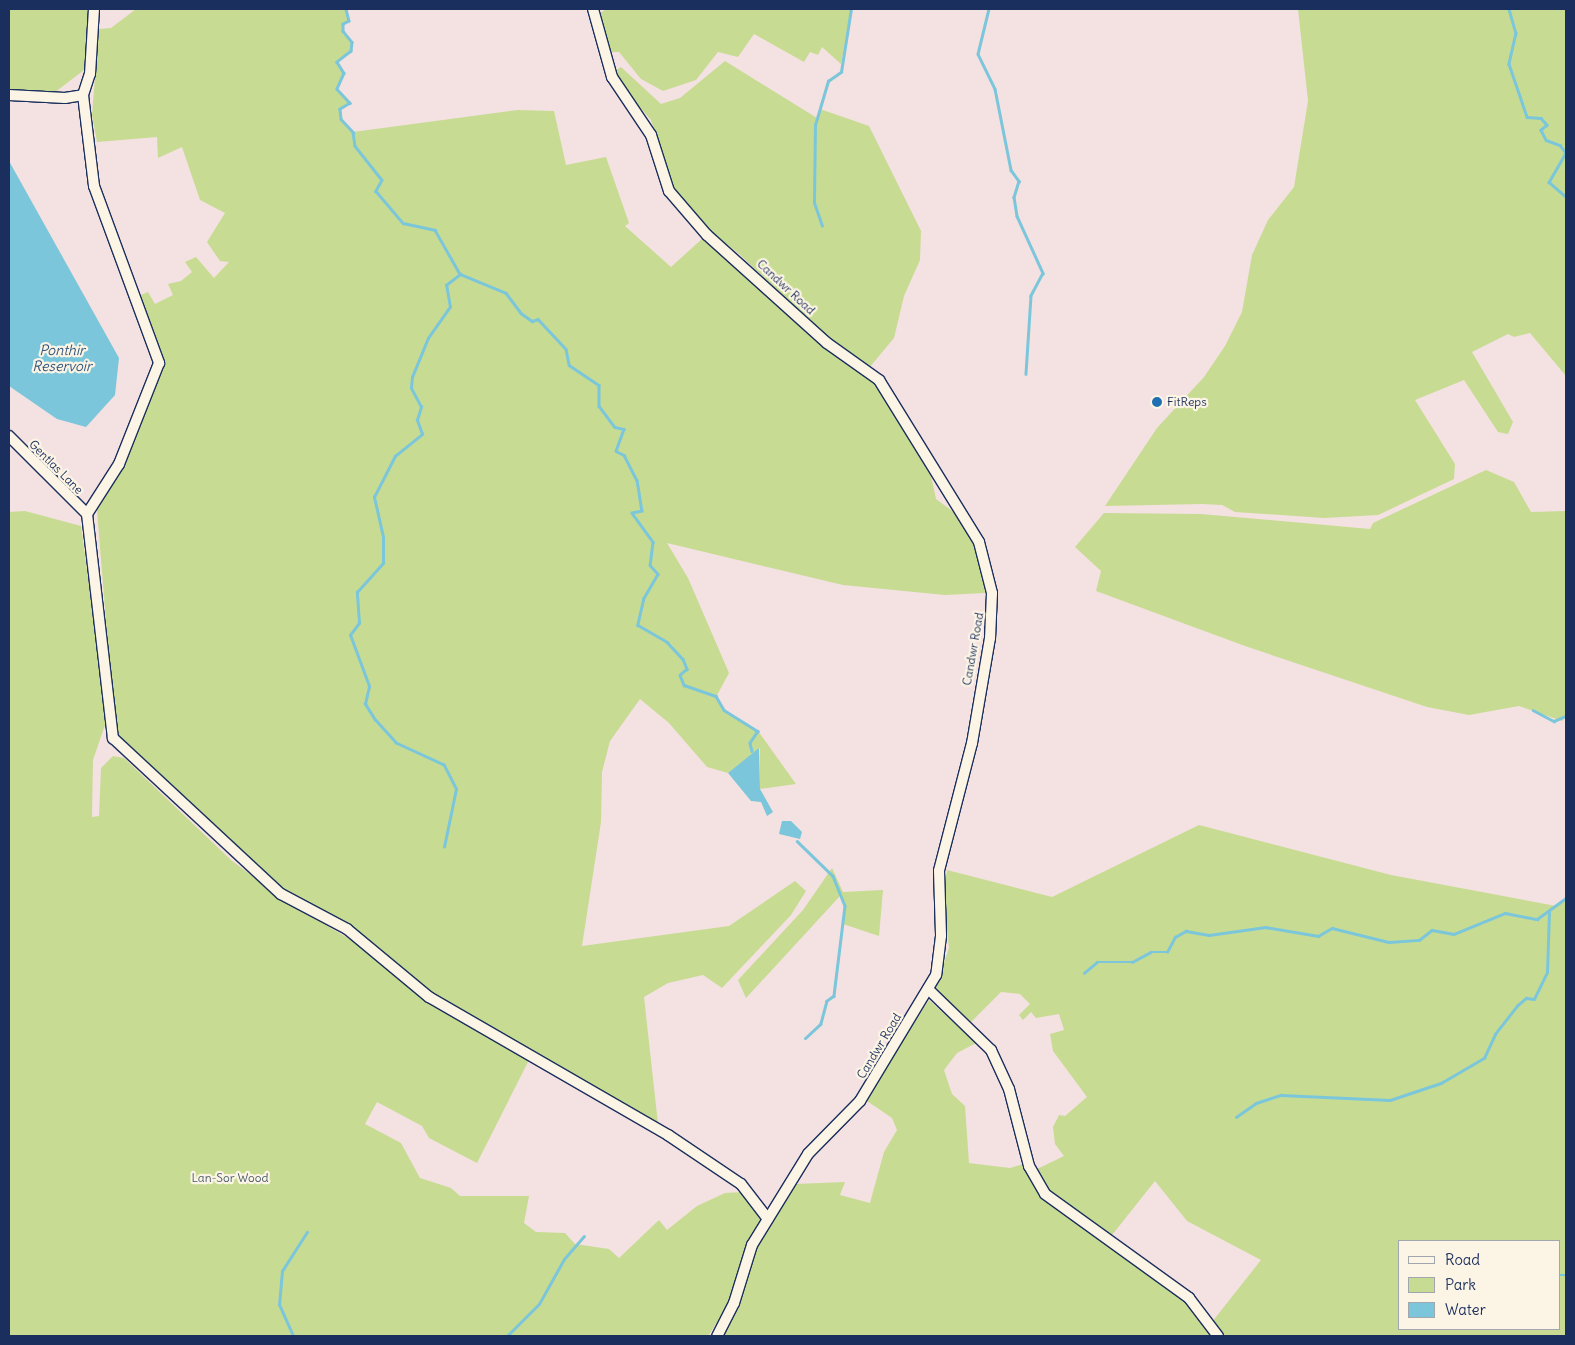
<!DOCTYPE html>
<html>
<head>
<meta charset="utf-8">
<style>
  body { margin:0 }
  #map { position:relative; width:1575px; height:1345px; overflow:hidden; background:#f4e1e1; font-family:Delius,sans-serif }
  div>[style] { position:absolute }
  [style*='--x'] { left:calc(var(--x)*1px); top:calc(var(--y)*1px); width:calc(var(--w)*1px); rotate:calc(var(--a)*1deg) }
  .green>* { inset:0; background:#c7dc92 }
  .water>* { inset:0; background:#7bc6db }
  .stream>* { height:2.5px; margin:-1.25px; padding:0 1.25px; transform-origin:1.25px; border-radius:1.25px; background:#7bc6db }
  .roads { filter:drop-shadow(1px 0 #1b2f5e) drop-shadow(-1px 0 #1b2f5e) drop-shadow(0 1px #1b2f5e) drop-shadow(0 -1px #1b2f5e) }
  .minor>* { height:10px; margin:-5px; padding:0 5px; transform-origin:5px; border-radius:5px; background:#fcf5e5 }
  .dots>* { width:14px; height:14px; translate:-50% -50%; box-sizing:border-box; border:2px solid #fcf5e5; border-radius:50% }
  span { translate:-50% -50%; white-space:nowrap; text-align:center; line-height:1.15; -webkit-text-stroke:4.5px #fcf5e5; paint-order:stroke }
  .street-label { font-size:12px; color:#1b2f5e }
  .poi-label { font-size:12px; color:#1b2f5e }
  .left { translate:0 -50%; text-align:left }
  .park-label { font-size:12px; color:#465a6b }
  .water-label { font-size:14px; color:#33557d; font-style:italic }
  .frame { position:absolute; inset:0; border:10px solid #1b2f5e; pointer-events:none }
  .legend { position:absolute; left:1398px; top:1240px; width:162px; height:90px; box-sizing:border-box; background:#fcf5e5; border:1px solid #a2a6af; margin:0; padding:6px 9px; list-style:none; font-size:15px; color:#1b2f5e }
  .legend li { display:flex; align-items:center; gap:10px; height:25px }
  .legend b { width:25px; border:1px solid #a2a6af }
</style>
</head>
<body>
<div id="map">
  <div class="green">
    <div style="clip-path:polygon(9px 9px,89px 9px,84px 70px,54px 93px,9px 89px)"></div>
    <div style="clip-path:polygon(136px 9px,346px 9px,349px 21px,343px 24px,343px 31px,352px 42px,351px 51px,337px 62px,344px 73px,337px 89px,350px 103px,340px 109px,341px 119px,353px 132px,518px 110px,554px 111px,566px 165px,606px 157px,629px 223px,625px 226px,671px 267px,703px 238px,824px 345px,881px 389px,931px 476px,936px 499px,959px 516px,980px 553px,985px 593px,945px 595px,843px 585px,667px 543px,688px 578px,729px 673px,716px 697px,724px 710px,758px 731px,796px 784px,760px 789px,760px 748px,728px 773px,707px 767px,669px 723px,640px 699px,610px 741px,602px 772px,601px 822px,582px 946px,729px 926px,795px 881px,806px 891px,791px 915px,722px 988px,703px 975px,668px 983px,644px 997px,658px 1124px,431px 994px,377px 947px,282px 889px,115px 732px,97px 510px,123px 463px,165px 362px,136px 297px,148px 292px,155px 304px,173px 295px,168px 284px,181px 281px,192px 272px,185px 262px,196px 257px,214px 278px,229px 262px,220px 261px,207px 242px,225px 213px,200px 200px,182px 147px,158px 158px,157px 137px,97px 142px,92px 115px,99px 29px,111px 28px)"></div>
    <div style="clip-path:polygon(607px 9px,851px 9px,841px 64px,822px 47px,818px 55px,810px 52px,804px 62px,754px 34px,738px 57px,718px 52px,696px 80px,663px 91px,641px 79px,619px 52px,611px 52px,600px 13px)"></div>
    <div style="clip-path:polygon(1298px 9px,1566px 9px,1566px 376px,1530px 333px,1514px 337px,1508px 334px,1472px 352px,1513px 422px,1508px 434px,1498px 432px,1464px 380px,1415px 400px,1455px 464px,1454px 479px,1378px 515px,1324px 518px,1235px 512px,1222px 505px,1202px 504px,1105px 506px,1157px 428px,1204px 377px,1225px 346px,1242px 312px,1252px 255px,1268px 220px,1294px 187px,1308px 101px)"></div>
    <div style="clip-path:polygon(725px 61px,817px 118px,820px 109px,869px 126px,921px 231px,920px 260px,904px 296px,894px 338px,869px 368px,830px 341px,738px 253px,699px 223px,671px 184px,651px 120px,619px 83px,616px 70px,621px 67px,661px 104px,680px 98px)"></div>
    <div style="clip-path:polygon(1486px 470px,1514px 482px,1531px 512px,1566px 511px,1566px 716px,1562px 721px,1519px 706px,1469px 715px,1427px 707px,1245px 646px,1096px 591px,1101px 571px,1075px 547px,1104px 513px,1201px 514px,1370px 529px,1373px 523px)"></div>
    <div style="clip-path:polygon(25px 511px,81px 526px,107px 719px,93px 760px,92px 817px,99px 816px,101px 768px,113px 756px,124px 758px,231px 860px,280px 897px,369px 951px,431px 1003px,529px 1060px,477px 1163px,429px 1138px,422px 1126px,377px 1102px,365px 1124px,401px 1143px,420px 1178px,451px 1188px,460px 1196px,529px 1196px,524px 1223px,536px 1232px,565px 1233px,575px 1244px,609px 1249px,619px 1258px,659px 1220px,667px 1230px,697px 1206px,725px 1193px,744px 1192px,762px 1220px,722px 1315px,708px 1336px,9px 1336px,9px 512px)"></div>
    <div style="clip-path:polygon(evenodd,1199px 825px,1391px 875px,1556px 906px,1566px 898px,1566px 1336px,1221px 1336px,1212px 1322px,1261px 1260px,1187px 1221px,1155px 1181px,1112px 1235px,1053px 1197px,1035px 1170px,1064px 1156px,1055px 1144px,1053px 1127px,1059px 1115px,1065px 1116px,1087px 1097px,1053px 1051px,1050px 1034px,1064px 1030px,1059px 1014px,1036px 1018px,1031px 1012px,1023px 1020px,1019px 1015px,1030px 1004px,1020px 994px,1001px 992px,967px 1026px,942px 1000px,936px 987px,949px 948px,943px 896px,947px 870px,1052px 897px,1199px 825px,1399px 1241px,1559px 1241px,1559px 1329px,1399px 1329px,1399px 1241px)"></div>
    <div style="clip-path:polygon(832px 868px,843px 892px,883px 890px,879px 936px,843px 924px,845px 906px,840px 896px,746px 998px,738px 980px,803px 910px)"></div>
    <div style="clip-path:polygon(929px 1000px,976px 1043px,957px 1053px,944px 1070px,952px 1094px,965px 1106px,969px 1163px,1010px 1168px,1023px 1164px,1051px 1205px,1185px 1301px,1214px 1336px,721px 1336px,753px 1252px,795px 1184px,845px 1182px,840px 1195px,870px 1203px,884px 1152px,897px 1130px,892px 1118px,867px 1101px,868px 1095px)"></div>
  </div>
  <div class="water">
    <div style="clip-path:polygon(9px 161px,119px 358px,115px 395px,86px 427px,57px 419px,9px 386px)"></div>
    <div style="clip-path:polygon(759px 748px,760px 789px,773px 812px,767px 816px,761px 802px,751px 801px,728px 773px)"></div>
    <div style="clip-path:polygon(782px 821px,791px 821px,802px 832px,800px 839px,779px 834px)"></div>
  </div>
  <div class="stream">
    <div style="--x:346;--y:9;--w:12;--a:76"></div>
    <div style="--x:349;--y:21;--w:7;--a:153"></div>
    <div style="--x:343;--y:24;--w:7;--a:90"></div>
    <div style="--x:343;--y:31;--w:14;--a:51"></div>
    <div style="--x:352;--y:42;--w:9;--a:96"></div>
    <div style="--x:351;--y:51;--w:18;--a:142"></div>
    <div style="--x:337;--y:62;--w:13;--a:58"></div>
    <div style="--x:344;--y:73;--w:17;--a:114"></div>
    <div style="--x:337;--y:89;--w:19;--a:47"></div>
    <div style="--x:350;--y:103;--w:12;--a:149"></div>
    <div style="--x:340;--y:109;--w:10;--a:84"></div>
    <div style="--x:341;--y:119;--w:18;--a:47"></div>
    <div style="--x:353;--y:132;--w:14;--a:82"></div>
    <div style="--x:355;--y:146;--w:43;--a:51.5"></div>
    <div style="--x:382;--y:180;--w:13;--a:119"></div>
    <div style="--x:376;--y:191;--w:42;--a:49.8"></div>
    <div style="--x:403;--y:223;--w:33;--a:12"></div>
    <div style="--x:435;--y:230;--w:51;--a:60.4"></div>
    <div style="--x:460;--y:274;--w:50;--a:22.4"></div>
    <div style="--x:506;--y:293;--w:25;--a:53"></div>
    <div style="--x:521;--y:313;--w:14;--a:36"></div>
    <div style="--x:532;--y:321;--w:6;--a:-18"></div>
    <div style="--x:538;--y:319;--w:41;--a:47"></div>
    <div style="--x:566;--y:349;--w:16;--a:79"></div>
    <div style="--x:569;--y:365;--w:36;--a:34"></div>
    <div style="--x:599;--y:385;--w:21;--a:90"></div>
    <div style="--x:599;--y:406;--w:26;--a:53"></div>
    <div style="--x:615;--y:427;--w:9;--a:13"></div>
    <div style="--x:624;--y:429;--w:23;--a:110"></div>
    <div style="--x:616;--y:451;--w:9;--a:27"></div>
    <div style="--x:624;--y:455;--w:28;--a:63"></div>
    <div style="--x:637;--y:480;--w:31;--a:81"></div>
    <div style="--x:642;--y:511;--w:10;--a:169"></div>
    <div style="--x:632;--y:513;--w:36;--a:54"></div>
    <div style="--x:653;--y:542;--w:23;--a:97"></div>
    <div style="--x:650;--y:565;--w:12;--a:48"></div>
    <div style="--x:658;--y:574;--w:28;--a:120"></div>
    <div style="--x:644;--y:598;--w:28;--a:103"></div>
    <div style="--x:638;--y:625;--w:34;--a:30"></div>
    <div style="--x:667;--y:642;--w:23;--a:47"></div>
    <div style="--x:683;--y:659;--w:11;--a:68"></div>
    <div style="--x:687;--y:669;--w:9;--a:139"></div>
    <div style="--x:680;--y:675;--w:11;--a:68"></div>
    <div style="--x:684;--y:685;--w:34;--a:19"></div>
    <div style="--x:716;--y:696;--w:16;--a:60"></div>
    <div style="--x:724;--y:710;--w:40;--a:32"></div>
    <div style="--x:758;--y:731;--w:14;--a:124"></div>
    <div style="--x:750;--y:743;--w:8;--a:76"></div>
    <div style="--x:989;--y:9;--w:46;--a:103.7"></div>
    <div style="--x:978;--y:54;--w:39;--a:64"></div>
    <div style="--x:995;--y:89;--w:83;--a:78.8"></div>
    <div style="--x:1011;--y:170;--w:14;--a:54"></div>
    <div style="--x:1019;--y:181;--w:17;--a:107"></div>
    <div style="--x:1014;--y:197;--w:19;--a:81"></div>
    <div style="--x:1017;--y:216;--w:63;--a:65.5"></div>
    <div style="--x:1043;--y:273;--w:26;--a:118"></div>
    <div style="--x:1031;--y:296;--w:78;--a:93.7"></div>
    <div style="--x:1509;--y:9;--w:25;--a:74"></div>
    <div style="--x:1516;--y:33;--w:32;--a:103"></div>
    <div style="--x:1509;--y:64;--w:56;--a:71.2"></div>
    <div style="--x:1527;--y:117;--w:14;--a:4"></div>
    <div style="--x:1541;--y:118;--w:9;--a:49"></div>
    <div style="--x:1547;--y:125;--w:8;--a:140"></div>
    <div style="--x:1541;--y:130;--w:11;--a:63"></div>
    <div style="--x:1546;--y:140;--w:15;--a:20"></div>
    <div style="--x:1560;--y:145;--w:10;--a:53"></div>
    <div style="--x:1566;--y:153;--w:34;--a:120"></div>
    <div style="--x:1549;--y:182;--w:23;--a:41"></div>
    <div style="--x:822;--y:226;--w:24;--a:-109"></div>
    <div style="--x:814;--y:203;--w:78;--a:-89.3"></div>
    <div style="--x:815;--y:125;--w:46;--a:-73.5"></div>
    <div style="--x:828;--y:81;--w:16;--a:-35"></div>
    <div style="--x:841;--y:72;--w:64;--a:-81"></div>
    <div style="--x:1533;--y:710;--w:24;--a:28"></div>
    <div style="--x:1554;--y:721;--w:13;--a:-23"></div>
    <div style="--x:797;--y:841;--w:50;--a:44.2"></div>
    <div style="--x:833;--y:876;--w:32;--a:68"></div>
    <div style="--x:845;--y:906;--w:91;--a:97"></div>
    <div style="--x:834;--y:996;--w:9;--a:144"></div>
    <div style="--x:827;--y:1001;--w:24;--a:105"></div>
    <div style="--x:821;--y:1024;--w:21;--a:137"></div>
    <div style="--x:444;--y:847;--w:59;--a:-78.3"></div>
    <div style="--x:456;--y:789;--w:27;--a:-117"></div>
    <div style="--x:444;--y:765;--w:53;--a:-155.4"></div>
    <div style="--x:396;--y:743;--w:31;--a:-132"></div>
    <div style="--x:375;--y:720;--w:19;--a:-122"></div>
    <div style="--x:365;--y:704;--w:18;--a:-77"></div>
    <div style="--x:369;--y:686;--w:54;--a:-110.4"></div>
    <div style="--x:350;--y:635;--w:15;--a:-53"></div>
    <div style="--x:359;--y:623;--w:31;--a:-94"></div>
    <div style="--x:357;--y:592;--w:39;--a:-48"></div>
    <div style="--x:383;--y:563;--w:26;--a:-90"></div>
    <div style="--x:383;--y:537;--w:41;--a:-102.7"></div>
    <div style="--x:374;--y:497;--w:46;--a:-62.9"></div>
    <div style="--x:395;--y:456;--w:35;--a:-39"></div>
    <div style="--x:422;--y:434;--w:15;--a:-110"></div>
    <div style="--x:417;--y:420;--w:14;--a:-73"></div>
    <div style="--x:421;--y:407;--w:21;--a:-118"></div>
    <div style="--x:411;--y:388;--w:11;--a:-85"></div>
    <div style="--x:412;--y:377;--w:42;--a:-67.7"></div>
    <div style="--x:428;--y:338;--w:38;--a:-55"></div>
    <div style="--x:450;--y:307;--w:22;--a:-100"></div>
    <div style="--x:446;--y:285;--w:18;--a:-38"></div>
    <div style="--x:1084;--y:973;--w:17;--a:-40"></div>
    <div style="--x:1097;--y:962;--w:35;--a:0"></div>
    <div style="--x:1132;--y:962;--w:21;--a:-28"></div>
    <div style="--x:1151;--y:952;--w:16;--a:0"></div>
    <div style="--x:1167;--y:952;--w:17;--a:-62"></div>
    <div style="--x:1175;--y:937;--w:13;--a:-29"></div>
    <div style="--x:1186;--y:931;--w:23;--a:10"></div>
    <div style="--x:1209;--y:935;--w:57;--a:-8.1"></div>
    <div style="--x:1265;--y:927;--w:54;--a:9.6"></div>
    <div style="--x:1318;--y:936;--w:16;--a:-30"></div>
    <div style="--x:1332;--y:928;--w:59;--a:13.8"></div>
    <div style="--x:1389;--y:942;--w:30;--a:-4"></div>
    <div style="--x:1419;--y:940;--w:16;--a:-38"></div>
    <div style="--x:1432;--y:930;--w:22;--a:10"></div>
    <div style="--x:1454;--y:934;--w:55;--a:-22.4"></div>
    <div style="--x:1505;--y:913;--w:33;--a:11"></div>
    <div style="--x:1537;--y:919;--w:36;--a:-36"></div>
    <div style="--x:1236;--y:1117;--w:24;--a:-35"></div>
    <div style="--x:1256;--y:1103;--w:26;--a:-18"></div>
    <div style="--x:1281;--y:1095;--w:109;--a:2.6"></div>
    <div style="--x:1390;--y:1100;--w:54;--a:-18.4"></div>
    <div style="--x:1441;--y:1083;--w:50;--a:-30.2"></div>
    <div style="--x:1484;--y:1058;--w:26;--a:-65"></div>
    <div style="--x:1495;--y:1034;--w:37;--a:-52"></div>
    <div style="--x:1518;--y:1005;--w:11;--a:-41"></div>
    <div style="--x:1526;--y:998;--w:8;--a:7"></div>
    <div style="--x:1534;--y:999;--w:30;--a:-64"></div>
    <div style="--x:1547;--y:972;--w:60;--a:-88.1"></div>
    <div style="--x:1559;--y:1275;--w:7;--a:0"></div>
    <div style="--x:293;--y:1336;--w:34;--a:-114"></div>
    <div style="--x:279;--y:1305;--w:34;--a:-85"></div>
    <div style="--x:282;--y:1271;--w:46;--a:-57.3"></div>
    <div style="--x:507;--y:1336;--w:45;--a:-45"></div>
    <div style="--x:539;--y:1304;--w:51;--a:-60.9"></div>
    <div style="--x:564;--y:1259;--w:30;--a:-49"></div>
  </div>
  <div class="roads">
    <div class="minor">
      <div style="--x:593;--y:9;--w:71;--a:74.4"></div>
      <div style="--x:612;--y:77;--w:70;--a:56.1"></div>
      <div style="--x:651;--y:135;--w:59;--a:72.2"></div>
      <div style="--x:669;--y:191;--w:58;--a:49.2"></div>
      <div style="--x:707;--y:235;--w:161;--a:42"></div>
      <div style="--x:827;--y:343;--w:64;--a:35.4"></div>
      <div style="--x:879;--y:380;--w:190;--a:58.3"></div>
      <div style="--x:979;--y:542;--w:53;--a:75.7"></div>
      <div style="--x:992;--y:593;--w:45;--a:92.5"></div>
      <div style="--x:990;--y:638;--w:107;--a:99.7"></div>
      <div style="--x:972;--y:743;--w:132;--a:104.5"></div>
      <div style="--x:939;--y:871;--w:65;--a:88.2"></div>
      <div style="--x:941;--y:936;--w:39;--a:97"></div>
      <div style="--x:936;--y:975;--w:147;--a:121.1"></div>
      <div style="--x:860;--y:1101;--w:74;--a:134.5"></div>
      <div style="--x:808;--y:1154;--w:107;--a:121.6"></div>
      <div style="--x:752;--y:1245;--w:61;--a:107.2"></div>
      <div style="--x:734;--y:1303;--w:37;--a:117"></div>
      <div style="--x:9;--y:95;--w:56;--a:3.1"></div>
      <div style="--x:65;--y:98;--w:18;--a:-9"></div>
      <div style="--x:83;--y:95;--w:92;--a:83.1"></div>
      <div style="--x:94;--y:186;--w:189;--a:69.8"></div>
      <div style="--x:159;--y:363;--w:109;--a:111.6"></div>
      <div style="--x:119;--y:464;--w:59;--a:122.6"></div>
      <div style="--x:87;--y:514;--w:226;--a:83.4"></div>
      <div style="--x:113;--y:738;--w:229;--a:42.9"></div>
      <div style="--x:281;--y:894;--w:75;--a:27.9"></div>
      <div style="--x:347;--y:929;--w:107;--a:39.7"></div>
      <div style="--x:429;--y:997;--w:276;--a:30"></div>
      <div style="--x:668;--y:1135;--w:88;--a:33.9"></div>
      <div style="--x:741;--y:1184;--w:44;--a:52.4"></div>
      <div style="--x:83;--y:95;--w:22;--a:-72"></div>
      <div style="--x:90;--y:74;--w:65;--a:-86.5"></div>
      <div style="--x:9;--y:436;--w:110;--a:45"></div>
      <div style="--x:928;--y:989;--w:88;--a:44.1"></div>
      <div style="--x:991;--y:1050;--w:43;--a:65.2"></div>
      <div style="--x:1009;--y:1089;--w:80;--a:75.4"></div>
      <div style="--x:1029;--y:1166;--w:32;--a:60"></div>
      <div style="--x:1045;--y:1194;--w:178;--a:35.8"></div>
      <div style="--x:1189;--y:1298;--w:48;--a:52.7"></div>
    </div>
  </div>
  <div class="dots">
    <div style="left:1157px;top:402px;background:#1f6fb2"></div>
  </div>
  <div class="street-label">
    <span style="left:786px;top:287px;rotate:43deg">Candwr Road</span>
    <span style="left:56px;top:467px;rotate:45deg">Gentlas Lane</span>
    <span style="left:973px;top:649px;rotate:-80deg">Candwr Road</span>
    <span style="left:879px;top:1046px;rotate:-59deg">Candwr Road</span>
  </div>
  <div class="poi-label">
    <span class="left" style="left:1167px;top:402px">FitReps</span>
  </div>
  <div class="park-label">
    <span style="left:230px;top:1178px">Lan-Sor Wood</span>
  </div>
  <div class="water-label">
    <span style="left:62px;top:358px">Ponthir<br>Reservoir</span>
  </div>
  <div class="frame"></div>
  <ul class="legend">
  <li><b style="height:6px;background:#fcf5e5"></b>Road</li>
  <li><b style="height:14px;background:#c7dc92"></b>Park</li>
  <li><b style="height:14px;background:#7bc6db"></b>Water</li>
  </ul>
</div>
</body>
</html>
